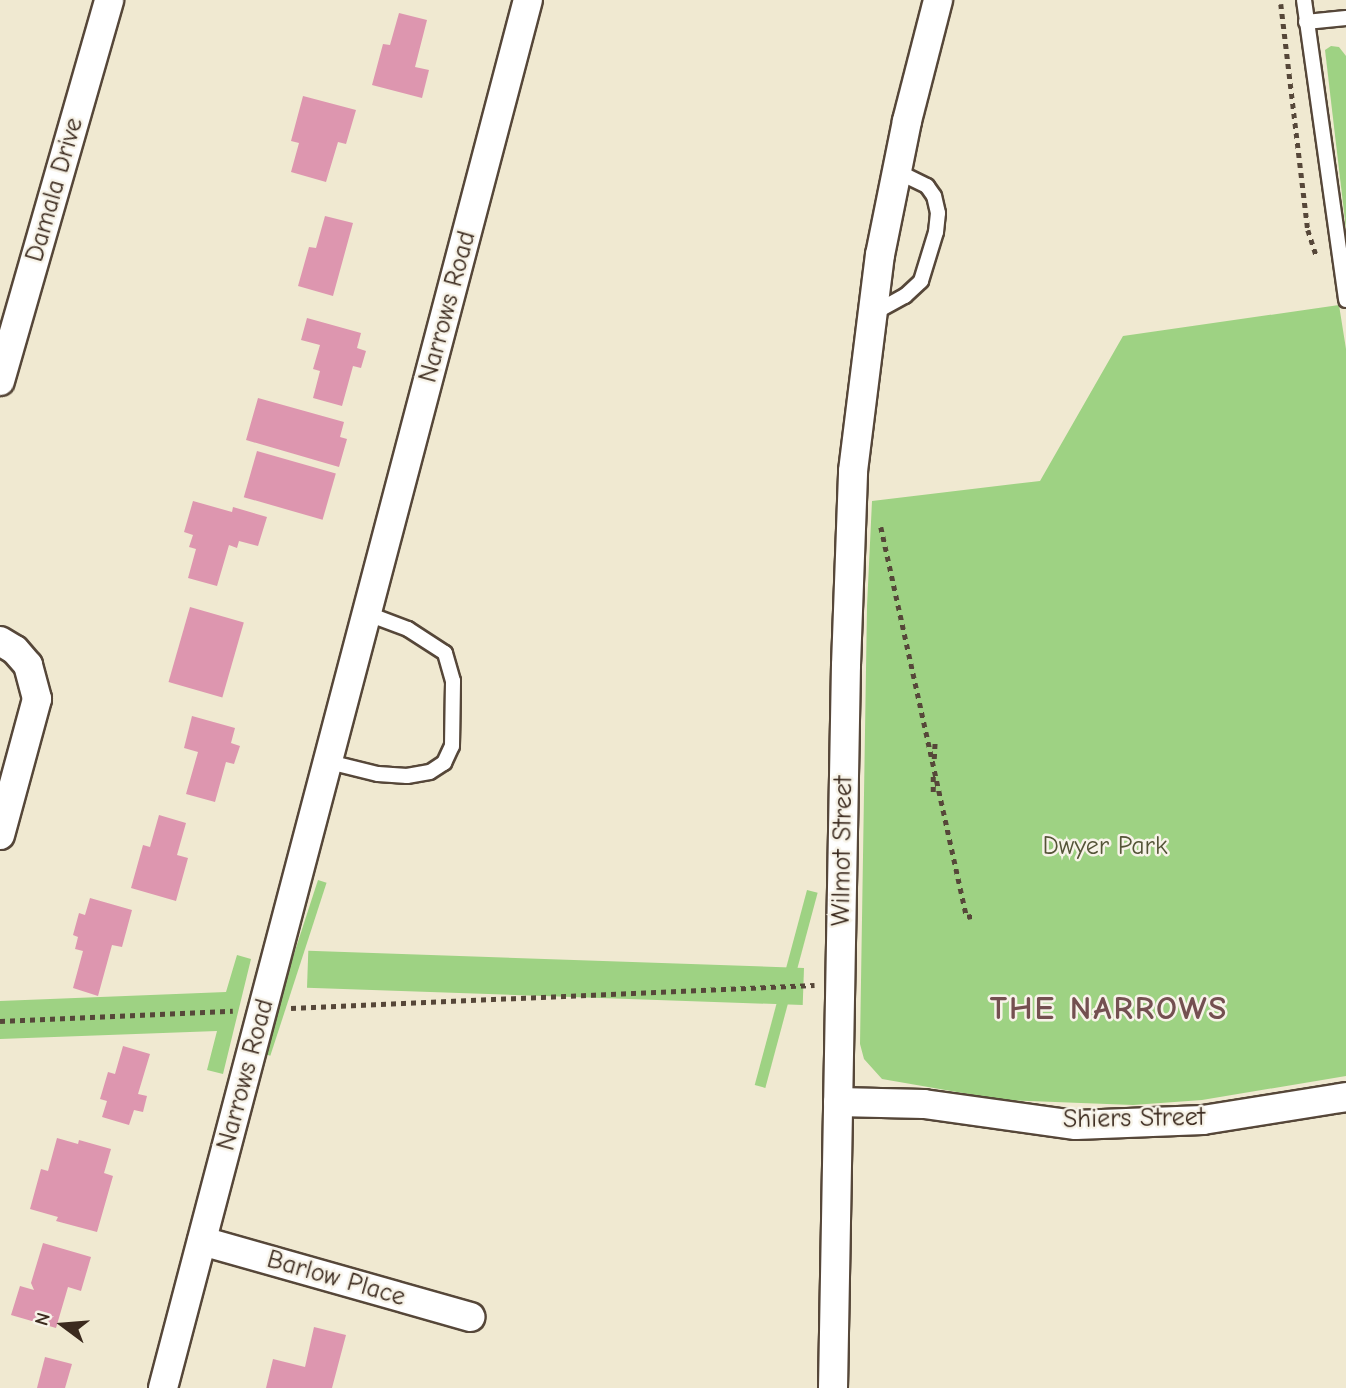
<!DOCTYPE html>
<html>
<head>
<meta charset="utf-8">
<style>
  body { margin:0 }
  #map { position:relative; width:1346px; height:1388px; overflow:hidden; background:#f0e9d1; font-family:"Comic Neue",sans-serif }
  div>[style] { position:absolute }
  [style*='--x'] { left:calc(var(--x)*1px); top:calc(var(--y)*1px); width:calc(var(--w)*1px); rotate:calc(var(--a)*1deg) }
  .green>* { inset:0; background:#9ed283; transform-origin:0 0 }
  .building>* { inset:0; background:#dd96af; transform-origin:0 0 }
  .path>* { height:4.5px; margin-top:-2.25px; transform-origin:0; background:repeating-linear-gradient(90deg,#564739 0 5px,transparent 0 10px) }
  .roads { filter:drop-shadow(2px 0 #564739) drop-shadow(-2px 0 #564739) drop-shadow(0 2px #564739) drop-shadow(0 -2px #564739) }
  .lane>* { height:14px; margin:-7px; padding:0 7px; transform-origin:7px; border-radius:7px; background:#fff }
  .street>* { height:28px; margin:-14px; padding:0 14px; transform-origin:14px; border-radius:14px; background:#fff }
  span { translate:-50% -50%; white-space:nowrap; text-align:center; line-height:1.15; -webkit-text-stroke:5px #f7f3e8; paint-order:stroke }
  .street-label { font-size:26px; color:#3b2a1e }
  .park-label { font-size:26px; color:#545437 }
  .district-label { font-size:33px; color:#745051; font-weight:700; letter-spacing:2px }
  .north { position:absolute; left:28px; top:1290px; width:70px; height:70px; -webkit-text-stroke:5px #f7f3e8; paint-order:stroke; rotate:286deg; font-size:19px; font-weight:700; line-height:28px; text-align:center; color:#3b2a1e }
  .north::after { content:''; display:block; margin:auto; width:24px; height:32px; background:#3b2a1e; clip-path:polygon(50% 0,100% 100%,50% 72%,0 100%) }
</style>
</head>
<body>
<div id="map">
  <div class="green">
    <div style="clip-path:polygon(1331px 46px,1339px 47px,1346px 56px,1346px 229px,1325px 50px)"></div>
    <div style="clip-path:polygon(1339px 305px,1346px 349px,1346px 1076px,1202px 1100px,1133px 1105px,1003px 1100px,882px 1079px,864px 1059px,860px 1044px,867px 606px,872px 501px,1040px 481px,1123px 336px)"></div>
    <div style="left:318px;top:880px;width:9px;height:182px;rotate:18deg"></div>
    <div style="left:807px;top:890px;width:11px;height:202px;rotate:15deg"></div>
    <div style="clip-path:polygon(237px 955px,251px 959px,223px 1074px,207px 1070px,217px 1031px,0 1039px,0 1001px,226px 992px)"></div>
    <div style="left:804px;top:968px;width:37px;height:496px;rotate:92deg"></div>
  </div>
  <div class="building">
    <div style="clip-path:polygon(399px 13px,427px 20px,415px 67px,429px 70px,422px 98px,372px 85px,383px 44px,390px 45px)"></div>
    <div style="clip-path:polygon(303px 96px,356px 110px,346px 144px,338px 142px,326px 182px,291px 172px,299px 143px,291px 141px)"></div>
    <div style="clip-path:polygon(325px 216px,353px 223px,333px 296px,298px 286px,309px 247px,316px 248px)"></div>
    <div style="clip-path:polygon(307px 318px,361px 333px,357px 348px,366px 351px,361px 368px,353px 366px,342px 406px,313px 398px,320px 371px,313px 369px,320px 345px,301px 340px)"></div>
    <div style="clip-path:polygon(258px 398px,344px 422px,340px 437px,347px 439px,339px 467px,246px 440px)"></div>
    <div style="left:257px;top:451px;width:82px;height:48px;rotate:16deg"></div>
    <div style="clip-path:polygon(193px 501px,232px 512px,233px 507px,267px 517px,258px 546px,239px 541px,237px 548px,229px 545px,217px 586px,188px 578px,196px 549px,189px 547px,193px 535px,184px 532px)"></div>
    <div style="left:190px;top:607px;width:56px;height:78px;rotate:16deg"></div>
    <div style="clip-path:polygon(192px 716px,235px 728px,231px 743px,240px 746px,234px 764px,226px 762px,215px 802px,186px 794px,198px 752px,184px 748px)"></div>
    <div style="clip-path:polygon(159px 815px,186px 823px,177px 855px,188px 858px,176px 901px,131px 888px,143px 845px,150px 847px)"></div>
    <div style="clip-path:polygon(90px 898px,132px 910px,122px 947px,112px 945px,98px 996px,73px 988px,83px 951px,75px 949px,78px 937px,73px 935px,79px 913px,85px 915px)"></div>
    <div style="clip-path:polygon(123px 1046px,150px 1054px,138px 1094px,147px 1096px,143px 1112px,134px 1110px,129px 1125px,102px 1117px,107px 1101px,100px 1099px,108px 1072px,115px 1074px)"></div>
    <div style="clip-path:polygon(57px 1138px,78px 1144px,79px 1140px,111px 1149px,104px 1173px,113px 1176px,97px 1232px,56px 1221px,58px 1217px,30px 1209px,41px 1169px,48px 1171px)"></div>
    <div style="clip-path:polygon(43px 1243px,91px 1257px,81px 1291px,68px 1287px,56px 1328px,11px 1315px,20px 1286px,34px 1290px,31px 1283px)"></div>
    <div style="clip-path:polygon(314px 1327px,346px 1335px,332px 1388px,266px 1388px,273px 1359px,305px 1367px)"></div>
    <div style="clip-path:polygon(45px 1357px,72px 1364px,65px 1388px,37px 1388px)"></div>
  </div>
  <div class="path">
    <div style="--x:1281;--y:4;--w:228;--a:83.2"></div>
    <div style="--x:1308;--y:230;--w:26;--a:72"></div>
    <div style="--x:881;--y:527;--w:399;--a:77.6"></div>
    <div style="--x:967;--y:917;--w:9;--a:-13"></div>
    <div style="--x:934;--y:759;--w:18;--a:-87"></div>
    <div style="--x:933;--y:792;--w:17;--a:-90"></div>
    <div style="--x:291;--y:1008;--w:524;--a:-2.52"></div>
    <div style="--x:0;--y:1021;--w:233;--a:-2.5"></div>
  </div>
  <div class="roads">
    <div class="lane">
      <div style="--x:1304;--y:0;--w:303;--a:82"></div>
      <div style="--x:1306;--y:22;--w:40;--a:-5.7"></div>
      <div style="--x:872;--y:314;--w:38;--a:-29"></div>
      <div style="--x:905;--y:296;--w:22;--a:-43"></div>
      <div style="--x:921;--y:281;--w:51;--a:-73"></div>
      <div style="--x:936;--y:232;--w:19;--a:-84"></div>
      <div style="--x:938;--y:213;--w:17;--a:-103"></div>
      <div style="--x:934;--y:196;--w:12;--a:-125"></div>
      <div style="--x:927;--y:186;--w:34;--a:-154"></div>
      <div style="--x:329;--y:762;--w:50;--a:13.8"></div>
      <div style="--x:378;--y:774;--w:29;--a:4"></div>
      <div style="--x:407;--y:776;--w:23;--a:-10"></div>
      <div style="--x:430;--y:772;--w:17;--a:-33"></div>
      <div style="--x:444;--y:763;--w:19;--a:-65"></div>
      <div style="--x:452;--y:746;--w:65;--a:-89.1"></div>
      <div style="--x:453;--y:681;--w:29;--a:-106"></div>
      <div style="--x:445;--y:653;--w:44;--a:-147"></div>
      <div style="--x:408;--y:629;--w:43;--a:-159.4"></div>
    </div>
    <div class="street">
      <div style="--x:0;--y:381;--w:396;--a:-74"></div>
      <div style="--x:0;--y:641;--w:17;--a:31"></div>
      <div style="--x:15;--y:650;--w:20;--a:49"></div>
      <div style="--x:28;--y:665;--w:35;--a:75"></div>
      <div style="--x:37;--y:699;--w:141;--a:105.2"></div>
      <div style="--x:838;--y:1102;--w:86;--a:1.3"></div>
      <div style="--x:924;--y:1104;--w:153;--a:7.9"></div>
      <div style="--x:1076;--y:1125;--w:127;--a:-2.3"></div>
      <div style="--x:1203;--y:1120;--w:145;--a:-9.1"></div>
      <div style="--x:202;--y:1241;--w:279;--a:15.8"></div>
      <div style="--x:163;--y:1388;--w:1435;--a:-75.27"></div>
      <div style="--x:833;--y:1388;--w:723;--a:-88.97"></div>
      <div style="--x:846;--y:665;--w:194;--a:-87.9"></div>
      <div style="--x:853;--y:471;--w:218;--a:-82.9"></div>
      <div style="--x:880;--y:255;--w:137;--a:-78.6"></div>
      <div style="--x:907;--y:121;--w:125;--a:-75.6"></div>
    </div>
  </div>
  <div class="street-label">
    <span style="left:55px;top:190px;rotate:-74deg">Damala Drive</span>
    <span style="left:448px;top:307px;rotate:-75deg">Narrows Road</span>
    <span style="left:843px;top:851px;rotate:-89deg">Wilmot Street</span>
    <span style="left:246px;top:1075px;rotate:-75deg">Narrows Road</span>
    <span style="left:1134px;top:1119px;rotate:-1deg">Shiers Street</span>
    <span style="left:336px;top:1279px;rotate:16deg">Barlow Place</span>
  </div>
  <div class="park-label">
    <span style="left:1105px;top:847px">Dwyer Park</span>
  </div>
  <div class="district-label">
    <span style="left:1109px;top:1009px">THE NARROWS</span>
  </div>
  <div class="north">N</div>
</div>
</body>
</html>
